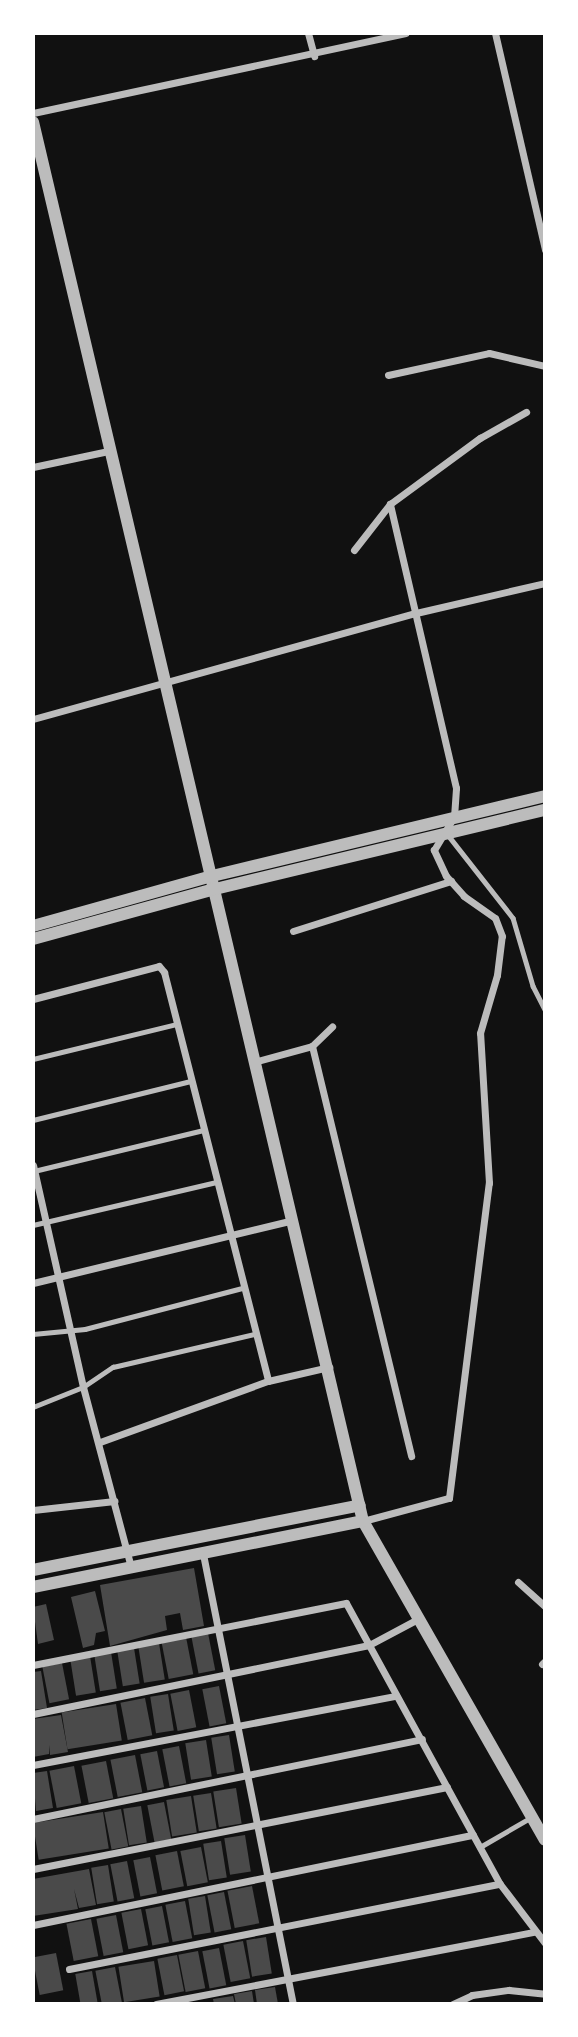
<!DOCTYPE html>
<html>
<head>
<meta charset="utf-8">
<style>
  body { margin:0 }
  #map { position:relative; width:578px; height:2037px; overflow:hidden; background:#111; font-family:"Public Sans",sans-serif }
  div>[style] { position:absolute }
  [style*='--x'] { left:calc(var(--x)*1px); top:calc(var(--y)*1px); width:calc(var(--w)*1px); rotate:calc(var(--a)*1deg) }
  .building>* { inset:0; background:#4a4a4a; transform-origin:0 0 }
  .service>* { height:4.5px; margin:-2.25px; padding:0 2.25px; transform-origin:2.25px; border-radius:2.25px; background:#bcbcbc }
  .minor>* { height:7px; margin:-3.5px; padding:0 3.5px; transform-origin:3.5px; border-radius:3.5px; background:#bcbcbc }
  .tertiary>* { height:12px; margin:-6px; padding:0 6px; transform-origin:6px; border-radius:6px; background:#bcbcbc }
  span { translate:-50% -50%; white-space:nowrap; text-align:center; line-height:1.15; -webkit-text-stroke:7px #fff; paint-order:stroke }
  .frame { position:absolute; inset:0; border:35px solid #fff; pointer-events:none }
</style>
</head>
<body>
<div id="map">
  <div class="building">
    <div style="clip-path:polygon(194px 1568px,204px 1626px,183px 1630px,180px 1613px,165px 1616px,167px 1630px,110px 1646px,100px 1585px)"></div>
    <div style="clip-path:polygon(95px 1591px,105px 1631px,96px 1633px,94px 1645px,83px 1648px,71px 1597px)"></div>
    <div style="clip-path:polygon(46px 1604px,54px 1640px,38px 1644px,33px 1607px)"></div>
    <div style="left:208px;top:1633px;width:38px;height:17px;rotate:79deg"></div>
    <div style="left:186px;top:1637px;width:38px;height:25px;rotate:79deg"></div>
    <div style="left:159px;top:1643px;width:37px;height:21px;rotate:81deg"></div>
    <div style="left:134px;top:1648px;width:36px;height:17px;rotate:81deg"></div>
    <div style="left:111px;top:1652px;width:37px;height:17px;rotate:81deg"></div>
    <div style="left:90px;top:1656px;width:37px;height:20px;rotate:81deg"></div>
    <div style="left:62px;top:1663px;width:37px;height:20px;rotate:79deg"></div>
    <div style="clip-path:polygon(41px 1671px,47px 1708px,33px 1710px,33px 1672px)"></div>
    <div style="left:219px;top:1686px;width:38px;height:17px;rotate:79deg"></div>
    <div style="left:189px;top:1690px;width:38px;height:19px;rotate:79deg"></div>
    <div style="left:168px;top:1694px;width:37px;height:18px;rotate:81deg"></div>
    <div style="left:145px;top:1698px;width:38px;height:25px;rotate:79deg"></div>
    <div style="left:116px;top:1704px;width:37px;height:55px;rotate:81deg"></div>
    <div style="clip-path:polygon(61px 1715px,68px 1752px,50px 1755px,49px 1745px,49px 1754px,33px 1757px,33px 1719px)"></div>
    <div style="left:229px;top:1735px;width:37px;height:18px;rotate:81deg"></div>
    <div style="left:206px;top:1740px;width:37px;height:21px;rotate:81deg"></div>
    <div style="left:179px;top:1746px;width:38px;height:17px;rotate:79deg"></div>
    <div style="left:157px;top:1751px;width:37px;height:17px;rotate:79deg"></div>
    <div style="left:135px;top:1755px;width:38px;height:25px;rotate:79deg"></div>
    <div style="left:106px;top:1761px;width:38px;height:25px;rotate:79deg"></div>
    <div style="left:74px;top:1766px;width:38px;height:25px;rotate:79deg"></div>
    <div style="clip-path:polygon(47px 1771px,53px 1808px,36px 1811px,33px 1773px)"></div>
    <div style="left:236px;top:1788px;width:36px;height:23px;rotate:81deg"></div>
    <div style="left:211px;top:1793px;width:36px;height:18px;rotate:81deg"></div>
    <div style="left:191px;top:1796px;width:37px;height:25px;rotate:81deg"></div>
    <div style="left:164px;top:1802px;width:38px;height:17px;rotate:79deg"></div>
    <div style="left:141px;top:1806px;width:37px;height:18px;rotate:81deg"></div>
    <div style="left:121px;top:1809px;width:38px;height:17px;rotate:79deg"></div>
    <div style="left:103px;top:1812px;width:37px;height:71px;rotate:81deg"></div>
    <div style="left:245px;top:1835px;width:37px;height:21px;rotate:81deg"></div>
    <div style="left:221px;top:1841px;width:37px;height:18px;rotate:81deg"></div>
    <div style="left:201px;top:1847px;width:36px;height:21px;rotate:79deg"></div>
    <div style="left:177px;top:1851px;width:36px;height:22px;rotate:79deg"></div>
    <div style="left:150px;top:1857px;width:37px;height:17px;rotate:79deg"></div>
    <div style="left:127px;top:1861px;width:38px;height:17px;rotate:79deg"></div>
    <div style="left:108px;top:1865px;width:37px;height:17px;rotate:81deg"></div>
    <div style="clip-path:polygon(89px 1869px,96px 1905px,79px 1908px,74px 1889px,78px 1909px,33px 1916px,33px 1879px)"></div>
    <div style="left:252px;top:1886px;width:38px;height:25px;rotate:79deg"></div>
    <div style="left:224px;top:1892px;width:38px;height:17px;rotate:79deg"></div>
    <div style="left:205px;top:1896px;width:37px;height:17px;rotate:81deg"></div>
    <div style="left:185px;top:1901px;width:38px;height:20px;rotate:79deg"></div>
    <div style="left:162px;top:1906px;width:37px;height:17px;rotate:79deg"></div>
    <div style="left:141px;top:1909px;width:37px;height:20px;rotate:79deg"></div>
    <div style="left:116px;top:1915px;width:38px;height:20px;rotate:79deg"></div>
    <div style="left:91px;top:1919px;width:38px;height:25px;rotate:79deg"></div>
    <div style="left:266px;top:1937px;width:37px;height:20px;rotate:81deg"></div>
    <div style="left:243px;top:1941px;width:38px;height:20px;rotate:79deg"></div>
    <div style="left:219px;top:1948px;width:38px;height:17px;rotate:79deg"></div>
    <div style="left:198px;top:1951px;width:38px;height:20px;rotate:79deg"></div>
    <div style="left:56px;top:1953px;width:38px;height:24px;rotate:79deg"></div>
    <div style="left:177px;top:1955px;width:37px;height:20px;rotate:79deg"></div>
    <div style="left:154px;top:1961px;width:36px;height:36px;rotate:81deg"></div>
    <div style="left:115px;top:1967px;width:38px;height:20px;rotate:79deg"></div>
    <div style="left:92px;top:1971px;width:34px;height:17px;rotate:80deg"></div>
    <div style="clip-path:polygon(275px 1987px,278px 2004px,257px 2004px,255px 1990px)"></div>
    <div style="clip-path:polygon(252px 1991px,254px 2004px,236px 2004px,234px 1994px)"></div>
    <div style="clip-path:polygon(233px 1996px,235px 2004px,214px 2004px,213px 1999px)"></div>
  </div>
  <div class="service">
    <div style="--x:448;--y:835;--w:105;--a:51.9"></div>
    <div style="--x:513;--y:918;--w:71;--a:73.6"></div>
    <div style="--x:533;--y:986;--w:27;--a:63"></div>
    <div style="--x:33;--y:1059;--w:148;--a:-13.7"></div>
    <div style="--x:33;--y:1120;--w:163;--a:-13.9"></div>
    <div style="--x:34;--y:1171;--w:174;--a:-13.6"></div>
    <div style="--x:33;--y:1225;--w:188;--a:-13.2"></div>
    <div style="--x:33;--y:1334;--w:52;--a:-5.5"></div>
    <div style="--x:85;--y:1329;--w:162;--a:-14.6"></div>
    <div style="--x:33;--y:1407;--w:54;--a:-21.8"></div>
    <div style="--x:83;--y:1387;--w:36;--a:-34"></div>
    <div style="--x:113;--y:1367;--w:146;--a:-13.1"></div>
    <div style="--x:480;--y:1847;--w:58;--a:-30.1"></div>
  </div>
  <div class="minor">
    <div style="--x:308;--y:33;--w:24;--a:75"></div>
    <div style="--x:495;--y:33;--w:223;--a:77"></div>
    <div style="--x:33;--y:113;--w:381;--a:-12.1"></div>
    <div style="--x:388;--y:375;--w:103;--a:-12.3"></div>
    <div style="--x:489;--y:353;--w:57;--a:13.1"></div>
    <div style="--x:33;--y:467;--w:77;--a:-12"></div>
    <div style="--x:354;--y:550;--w:58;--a:-52"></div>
    <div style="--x:390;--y:504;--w:112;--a:-36.3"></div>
    <div style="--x:480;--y:438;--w:53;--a:-29.5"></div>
    <div style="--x:33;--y:719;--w:397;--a:-15.5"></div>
    <div style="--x:416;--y:613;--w:132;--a:-13.1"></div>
    <div style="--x:293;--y:931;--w:166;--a:-17.6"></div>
    <div style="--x:33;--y:999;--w:130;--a:-14.7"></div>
    <div style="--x:159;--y:966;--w:8;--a:50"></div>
    <div style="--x:164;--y:972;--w:422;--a:75.7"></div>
    <div style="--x:312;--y:1046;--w:422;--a:76.4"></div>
    <div style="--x:254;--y:1062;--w:60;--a:-15.4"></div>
    <div style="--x:312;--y:1046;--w:28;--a:-44"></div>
    <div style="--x:33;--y:1165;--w:228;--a:77.3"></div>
    <div style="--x:83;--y:1387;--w:187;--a:75.1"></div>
    <div style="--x:33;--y:1283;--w:268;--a:-13.6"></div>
    <div style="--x:100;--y:1442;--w:179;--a:-20"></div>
    <div style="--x:268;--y:1381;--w:63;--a:-12.9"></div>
    <div style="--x:33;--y:1510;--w:82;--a:-6.3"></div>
    <div style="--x:363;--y:1521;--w:89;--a:-15"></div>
    <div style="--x:449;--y:1498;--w:318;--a:-82.8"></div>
    <div style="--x:489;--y:1183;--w:150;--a:-93.4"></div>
    <div style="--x:480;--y:1033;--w:60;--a:-73.7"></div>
    <div style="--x:497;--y:975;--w:39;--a:-83"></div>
    <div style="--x:502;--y:936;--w:19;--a:-111"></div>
    <div style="--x:495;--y:918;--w:38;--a:-145"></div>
    <div style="--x:464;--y:896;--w:27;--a:-132"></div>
    <div style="--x:446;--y:876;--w:29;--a:-115"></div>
    <div style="--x:434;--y:850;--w:39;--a:-59"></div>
    <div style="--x:454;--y:817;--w:29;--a:-86"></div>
    <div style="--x:456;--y:788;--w:292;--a:-103.1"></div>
    <div style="--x:203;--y:1554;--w:459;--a:78.7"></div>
    <div style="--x:518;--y:1582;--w:36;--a:42"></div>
    <div style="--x:542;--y:1664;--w:4;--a:-45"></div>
    <div style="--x:33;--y:1665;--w:319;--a:-11.2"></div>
    <div style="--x:346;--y:1603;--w:320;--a:61.3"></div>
    <div style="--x:500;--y:1884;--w:74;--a:52.7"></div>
    <div style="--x:33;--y:1714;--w:343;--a:-11.6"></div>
    <div style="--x:369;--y:1645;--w:55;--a:-28"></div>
    <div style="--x:33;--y:1765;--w:369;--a:-10.8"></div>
    <div style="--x:33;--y:1819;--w:397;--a:-11.6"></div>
    <div style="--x:33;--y:1869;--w:422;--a:-11.2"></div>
    <div style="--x:33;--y:1925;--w:449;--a:-11.6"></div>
    <div style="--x:69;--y:1969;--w:439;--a:-11.2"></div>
    <div style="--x:156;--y:2004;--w:386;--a:-10.8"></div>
    <div style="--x:453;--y:2004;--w:21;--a:-25"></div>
    <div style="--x:472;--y:1995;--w:37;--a:-8"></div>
    <div style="--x:509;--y:1990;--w:36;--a:6"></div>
  </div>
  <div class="tertiary">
    <div style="--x:33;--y:122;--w:1437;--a:76.73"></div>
    <div style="--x:363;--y:1521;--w:367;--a:60.3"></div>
    <div style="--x:33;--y:926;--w:182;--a:-15.6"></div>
    <div style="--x:208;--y:877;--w:347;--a:-13.5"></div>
    <div style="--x:33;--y:939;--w:185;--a:-15.4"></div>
    <div style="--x:211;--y:890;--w:343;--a:-13.5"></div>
    <div style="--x:33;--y:1570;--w:333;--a:-11.2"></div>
    <div style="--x:33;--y:1587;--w:337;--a:-11.3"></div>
  </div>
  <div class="frame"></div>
</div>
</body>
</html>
